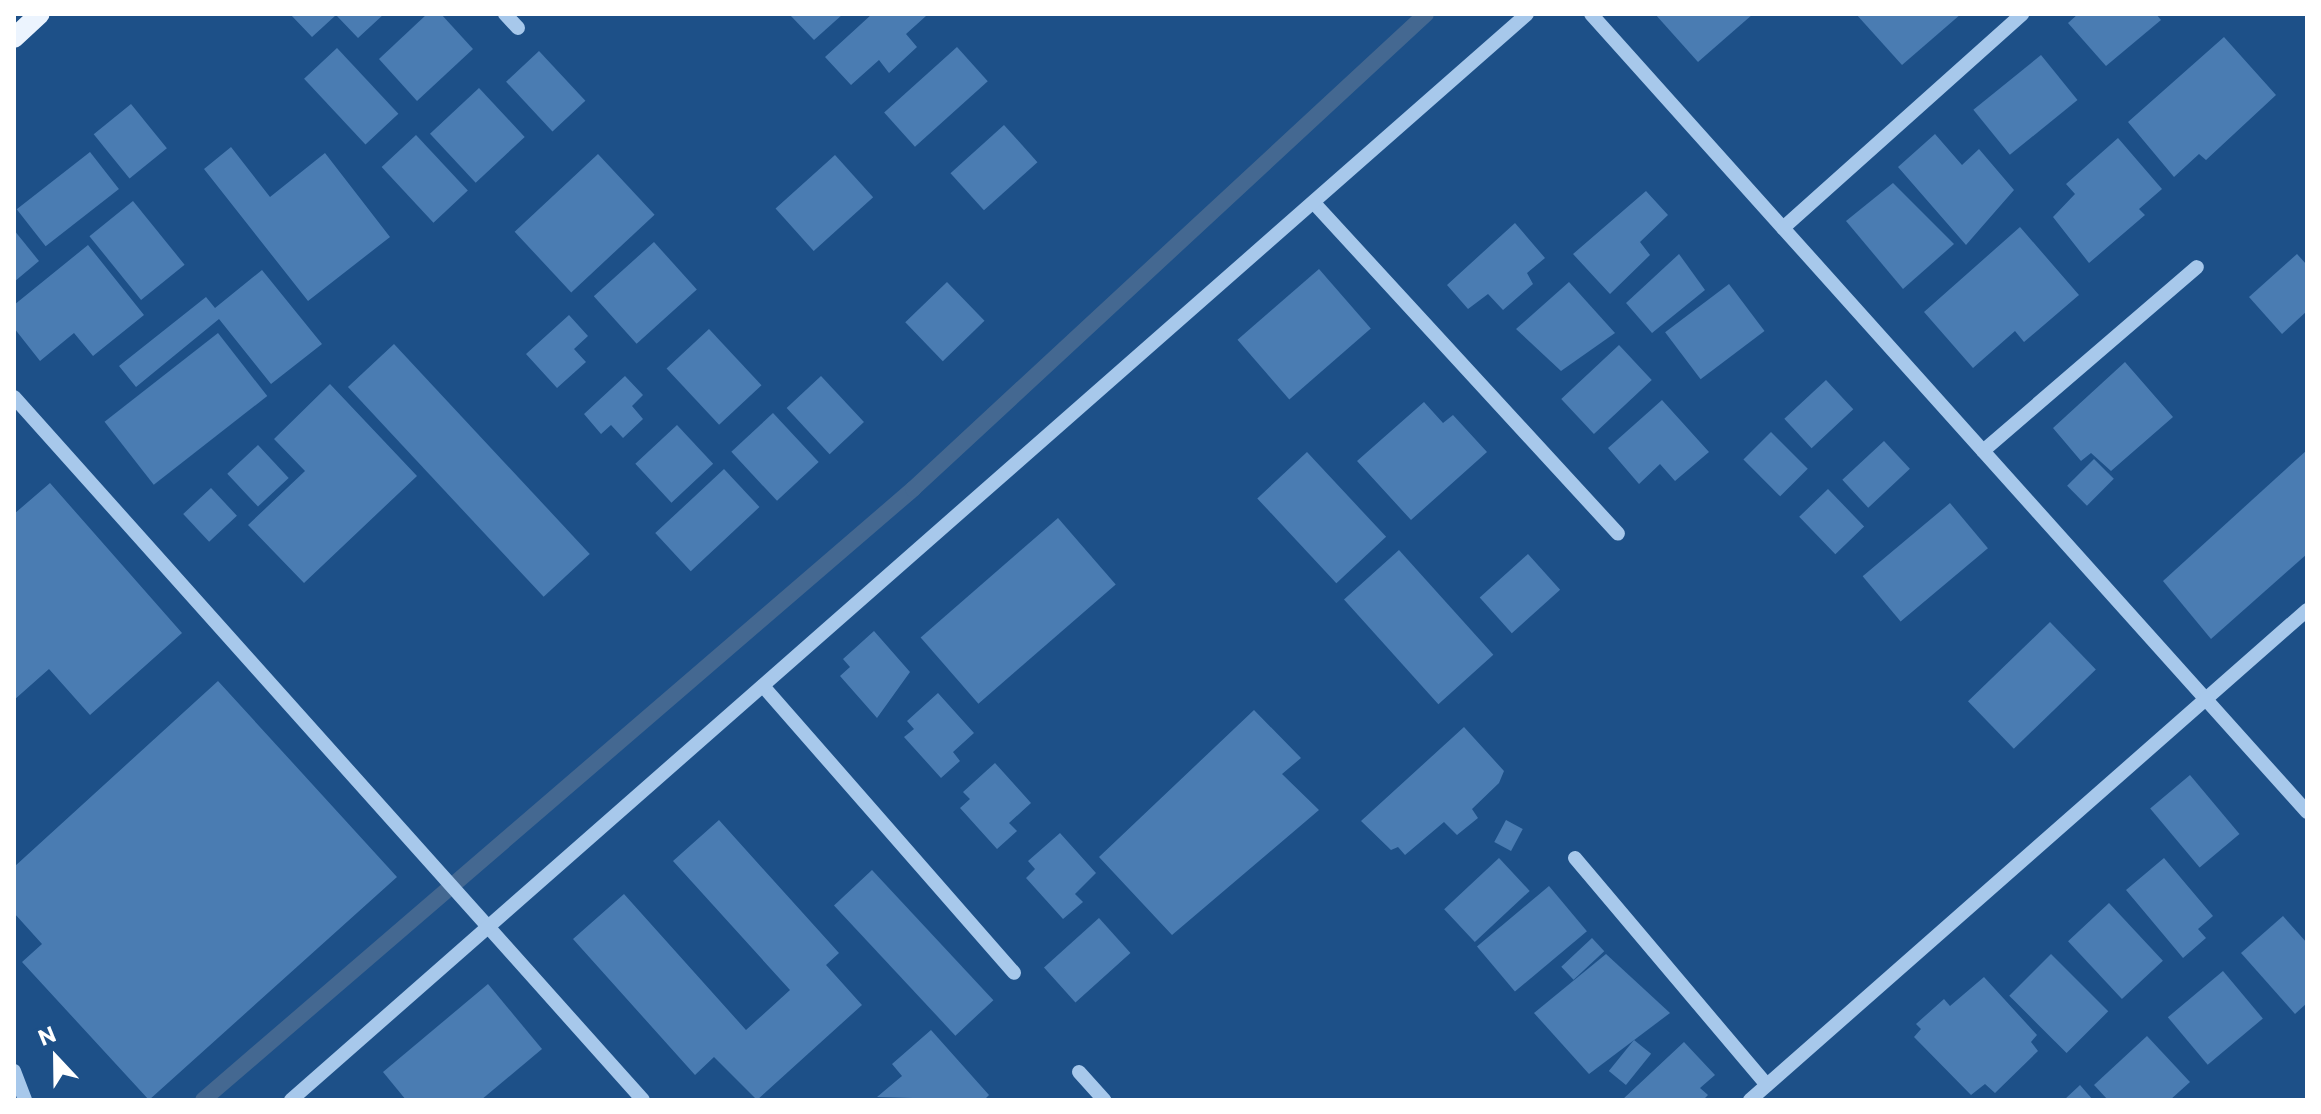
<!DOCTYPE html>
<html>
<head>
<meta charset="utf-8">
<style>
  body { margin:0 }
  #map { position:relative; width:2321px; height:1114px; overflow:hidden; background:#1d5088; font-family:Commissioner,sans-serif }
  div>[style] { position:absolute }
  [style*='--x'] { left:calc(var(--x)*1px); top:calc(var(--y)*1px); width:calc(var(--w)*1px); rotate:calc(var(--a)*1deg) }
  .stream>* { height:16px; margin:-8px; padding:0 8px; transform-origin:8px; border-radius:8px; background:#446891 }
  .building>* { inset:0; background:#4a7cb2; transform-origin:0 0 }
  .minor>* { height:14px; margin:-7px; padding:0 7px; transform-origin:7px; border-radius:7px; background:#a7c8eb }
  .major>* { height:20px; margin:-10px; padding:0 10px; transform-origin:10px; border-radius:10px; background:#ecf4fe }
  span { translate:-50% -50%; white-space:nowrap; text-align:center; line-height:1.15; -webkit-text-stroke:6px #1d5088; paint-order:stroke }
  .frame { position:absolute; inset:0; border:16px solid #fff; pointer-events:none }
  .north { position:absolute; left:16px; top:1018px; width:80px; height:80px; -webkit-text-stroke:6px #1d5088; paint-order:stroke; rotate:338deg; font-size:22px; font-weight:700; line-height:32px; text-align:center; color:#fff }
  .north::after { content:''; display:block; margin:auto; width:28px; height:36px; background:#fff; clip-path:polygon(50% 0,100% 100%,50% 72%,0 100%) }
</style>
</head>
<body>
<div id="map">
  <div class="stream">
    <div style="--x:203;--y:1100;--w:937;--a:-40.71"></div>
    <div style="--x:913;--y:489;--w:699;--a:-42.8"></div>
  </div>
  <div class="building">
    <div style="clip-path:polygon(290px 14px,384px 14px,358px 38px,336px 15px,312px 37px)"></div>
    <div style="clip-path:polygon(427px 14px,441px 14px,473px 49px,417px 101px,379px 59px)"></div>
    <div style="clip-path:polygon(789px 14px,843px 14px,814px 40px)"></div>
    <div style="clip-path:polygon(872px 14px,926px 16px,906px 34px,917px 47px,889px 73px,879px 60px,851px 85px,825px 57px)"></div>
    <div style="clip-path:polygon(1655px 14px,1753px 14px,1698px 62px)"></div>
    <div style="clip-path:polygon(1856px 14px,1961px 14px,1902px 65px)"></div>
    <div style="clip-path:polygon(2078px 14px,2156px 14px,2161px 20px,2106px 66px,2068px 23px)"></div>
    <div style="clip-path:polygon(2224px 37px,2276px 95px,2206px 160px,2199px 154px,2174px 177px,2128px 122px)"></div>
    <div style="left:957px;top:47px;width:46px;height:98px;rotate:48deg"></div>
    <div style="left:337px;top:48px;width:90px;height:45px;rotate:47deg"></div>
    <div style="left:539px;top:51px;width:68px;height:45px;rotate:47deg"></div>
    <div style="left:2041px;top:55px;width:58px;height:87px;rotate:51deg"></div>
    <div style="left:479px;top:88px;width:67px;height:67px;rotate:47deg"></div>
    <div style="left:131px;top:104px;width:57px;height:48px;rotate:51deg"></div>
    <div style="left:1004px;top:125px;width:50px;height:72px;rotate:48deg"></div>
    <div style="clip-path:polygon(1935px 134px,1962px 165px,1979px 149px,2014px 190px,1966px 245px,1898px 167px)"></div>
    <div style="left:416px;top:135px;width:76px;height:47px;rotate:47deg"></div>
    <div style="clip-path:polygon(2118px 138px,2162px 189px,2139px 209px,2145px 215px,2089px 263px,2053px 217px,2075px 194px,2066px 184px)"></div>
    <div style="clip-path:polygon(231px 147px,270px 197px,325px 153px,390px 237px,308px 301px,204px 169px)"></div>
    <div style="left:90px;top:152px;width:47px;height:93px;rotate:52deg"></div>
    <div style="left:598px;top:154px;width:83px;height:114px;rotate:47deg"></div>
    <div style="left:835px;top:155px;width:57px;height:80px;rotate:48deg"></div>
    <div style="clip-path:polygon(1893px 183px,1954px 244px,1903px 289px,1846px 221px)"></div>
    <div style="clip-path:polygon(1646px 191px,1668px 215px,1640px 242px,1650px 255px,1610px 294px,1573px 254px)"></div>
    <div style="left:133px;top:201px;width:82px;height:56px;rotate:51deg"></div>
    <div style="clip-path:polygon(1515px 223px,1545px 258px,1527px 273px,1533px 284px,1503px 310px,1488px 294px,1468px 309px,1447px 285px)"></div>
    <div style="clip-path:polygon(2020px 227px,2079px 295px,2024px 342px,2015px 331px,1973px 368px,1924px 312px)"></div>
    <div style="clip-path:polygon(14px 230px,39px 261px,14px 282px)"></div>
    <div style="left:654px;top:242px;width:64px;height:81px;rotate:48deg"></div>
    <div style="clip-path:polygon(88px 245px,144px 315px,93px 356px,74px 333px,40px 361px,14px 328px,14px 305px)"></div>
    <div style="clip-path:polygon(1679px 254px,1705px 290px,1652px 333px,1626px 303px)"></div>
    <div style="clip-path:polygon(2297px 254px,2307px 265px,2307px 311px,2282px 334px,2249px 297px)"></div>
    <div style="left:1319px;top:269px;width:79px;height:108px;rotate:49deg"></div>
    <div style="clip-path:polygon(262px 270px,322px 344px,271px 384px,219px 319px,136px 387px,119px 366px,206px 297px,215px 308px)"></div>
    <div style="left:947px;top:282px;width:54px;height:58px;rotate:46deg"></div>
    <div style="clip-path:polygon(1569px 282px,1615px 333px,1561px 371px,1516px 329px)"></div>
    <div style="left:1729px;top:284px;width:59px;height:80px;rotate:53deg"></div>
    <div style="clip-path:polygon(569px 315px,588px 336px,574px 349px,586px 362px,557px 388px,526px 354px)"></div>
    <div style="left:709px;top:329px;width:77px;height:58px;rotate:47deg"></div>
    <div style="left:218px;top:333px;width:80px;height:144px;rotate:52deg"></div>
    <div style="left:394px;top:344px;width:287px;height:63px;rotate:47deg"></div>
    <div style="left:1619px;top:345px;width:48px;height:79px;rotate:47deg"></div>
    <div style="clip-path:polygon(2125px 362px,2173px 417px,2111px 471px,2091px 453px,2081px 461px,2053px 428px)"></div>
    <div style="clip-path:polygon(625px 376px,643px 395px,632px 406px,643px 419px,623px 438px,611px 425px,601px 434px,584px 414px)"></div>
    <div style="left:821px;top:376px;width:63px;height:47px;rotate:47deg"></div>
    <div style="left:1826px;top:380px;width:40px;height:57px;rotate:47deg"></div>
    <div style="clip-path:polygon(330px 384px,417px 476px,304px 583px,248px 525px,305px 471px,274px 439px)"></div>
    <div style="clip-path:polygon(1662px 400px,1709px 452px,1675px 481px,1660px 464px,1639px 484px,1608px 448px)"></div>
    <div style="clip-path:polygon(1424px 402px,1443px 423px,1453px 415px,1487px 452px,1411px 520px,1357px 461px)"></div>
    <div style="left:773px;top:413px;width:67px;height:57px;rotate:47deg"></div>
    <div style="left:677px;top:425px;width:53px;height:57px;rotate:47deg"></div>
    <div style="left:1771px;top:432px;width:52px;height:39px;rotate:45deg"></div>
    <div style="left:1884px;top:441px;width:38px;height:57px;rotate:47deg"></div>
    <div style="left:258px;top:445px;width:45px;height:42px;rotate:47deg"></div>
    <div style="clip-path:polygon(2307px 450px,2307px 554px,2211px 639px,2163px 581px)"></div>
    <div style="left:1307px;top:452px;width:116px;height:68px;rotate:47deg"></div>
    <div style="left:2094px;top:459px;width:28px;height:38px;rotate:45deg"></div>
    <div style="left:724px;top:469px;width:52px;height:94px;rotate:47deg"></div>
    <div style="clip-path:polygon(50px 483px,182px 633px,90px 715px,49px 669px,14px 700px,14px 514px)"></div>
    <div style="left:211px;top:488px;width:38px;height:38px;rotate:47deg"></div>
    <div style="left:1828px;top:489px;width:52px;height:40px;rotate:46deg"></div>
    <div style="left:1950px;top:503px;width:59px;height:114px;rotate:50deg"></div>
    <div style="left:1058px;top:518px;width:88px;height:182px;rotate:49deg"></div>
    <div style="left:1399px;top:550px;width:141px;height:74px;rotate:48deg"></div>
    <div style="left:1528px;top:554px;width:48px;height:65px;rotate:48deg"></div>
    <div style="left:2050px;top:622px;width:66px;height:114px;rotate:46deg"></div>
    <div style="clip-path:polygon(874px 631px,910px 672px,877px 718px,840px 676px,850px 667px,843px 659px)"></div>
    <div style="clip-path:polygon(218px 681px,397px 877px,149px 1100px,22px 962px,42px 944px,14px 913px,14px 867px)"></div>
    <div style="clip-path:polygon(938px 693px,974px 733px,953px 752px,960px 761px,941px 778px,904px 737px,914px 729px,907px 721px)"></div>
    <div style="clip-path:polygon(1254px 710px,1301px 758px,1282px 774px,1319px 810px,1172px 935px,1099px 857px)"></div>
    <div style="clip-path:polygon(1464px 727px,1504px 771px,1499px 783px,1472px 809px,1478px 818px,1457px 835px,1444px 822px,1405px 855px,1398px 847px,1391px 850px,1361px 821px)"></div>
    <div style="clip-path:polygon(995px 763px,1031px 803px,1009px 823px,1017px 831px,997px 849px,960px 808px,970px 799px,963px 792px)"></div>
    <div style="left:2190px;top:775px;width:77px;height:52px;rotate:50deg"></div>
    <div style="clip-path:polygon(719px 820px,839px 953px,826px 965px,862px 1005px,757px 1100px,714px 1057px,695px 1075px,573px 939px,624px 894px,746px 1030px,790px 990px,673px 861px)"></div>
    <div style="left:1506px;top:820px;width:19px;height:25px;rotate:28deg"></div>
    <div style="clip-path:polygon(1060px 833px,1096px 873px,1075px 894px,1083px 902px,1063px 919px,1026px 878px,1035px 869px,1028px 861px)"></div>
    <div style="left:1499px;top:858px;width:45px;height:75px;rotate:47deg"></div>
    <div style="clip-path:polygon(2164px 858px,2213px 916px,2198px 929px,2206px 938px,2183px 958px,2126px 890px)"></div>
    <div style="left:872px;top:870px;width:178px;height:52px;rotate:47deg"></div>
    <div style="left:1549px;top:886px;width:59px;height:94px;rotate:50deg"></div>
    <div style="left:2109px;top:903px;width:79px;height:56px;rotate:47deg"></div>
    <div style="clip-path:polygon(2283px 916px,2307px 943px,2307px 1003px,2295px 1014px,2241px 953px)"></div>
    <div style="left:1099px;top:918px;width:47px;height:74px;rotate:48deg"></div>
    <div style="left:1592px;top:938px;width:18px;height:42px;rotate:47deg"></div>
    <div style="clip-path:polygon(1606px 954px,1670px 1013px,1589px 1074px,1534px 1013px)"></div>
    <div style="left:2051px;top:954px;width:81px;height:59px;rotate:45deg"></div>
    <div style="left:2223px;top:971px;width:62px;height:72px;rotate:50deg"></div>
    <div style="clip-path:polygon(1984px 977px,2037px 1035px,2031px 1042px,2038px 1051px,1995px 1093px,1985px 1084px,1971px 1095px,1914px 1037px,1921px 1029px,1916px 1024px,1944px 999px,1950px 1006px)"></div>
    <div style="clip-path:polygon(488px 984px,542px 1049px,481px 1100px,406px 1100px,383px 1072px)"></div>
    <div style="clip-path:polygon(931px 1030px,989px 1095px,984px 1100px,877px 1097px,902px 1076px,892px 1064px)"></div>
    <div style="clip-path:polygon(2147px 1036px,2190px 1082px,2170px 1100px,2108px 1100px,2094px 1085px)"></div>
    <div style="left:1634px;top:1040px;width:22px;height:40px;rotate:39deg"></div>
    <div style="clip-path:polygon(1684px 1042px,1715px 1075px,1700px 1088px,1708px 1095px,1703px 1100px,1622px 1100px)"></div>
    <div style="clip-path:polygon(2080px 1085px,2093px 1100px,2064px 1100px)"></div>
  </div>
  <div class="minor">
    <div style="--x:505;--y:14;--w:19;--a:47"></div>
    <div style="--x:1591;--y:14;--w:1072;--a:48.1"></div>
    <div style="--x:1314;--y:203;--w:449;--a:47.4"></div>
    <div style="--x:1783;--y:228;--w:321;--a:-41.8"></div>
    <div style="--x:14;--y:397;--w:943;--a:48.18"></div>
    <div style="--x:1983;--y:451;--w:282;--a:-40.7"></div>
    <div style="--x:763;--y:686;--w:381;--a:48.8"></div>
    <div style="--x:1575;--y:858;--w:297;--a:49.8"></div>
    <div style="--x:14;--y:1071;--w:31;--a:69"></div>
    <div style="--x:1079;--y:1072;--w:38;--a:48"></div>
    <div style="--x:291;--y:1100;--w:1645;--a:-41.3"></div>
    <div style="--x:1750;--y:1100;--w:742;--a:-41.34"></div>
  </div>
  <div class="major">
    <div style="--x:14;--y:38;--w:35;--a:-43"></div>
  </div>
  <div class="frame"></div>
  <div class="north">N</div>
</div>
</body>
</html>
